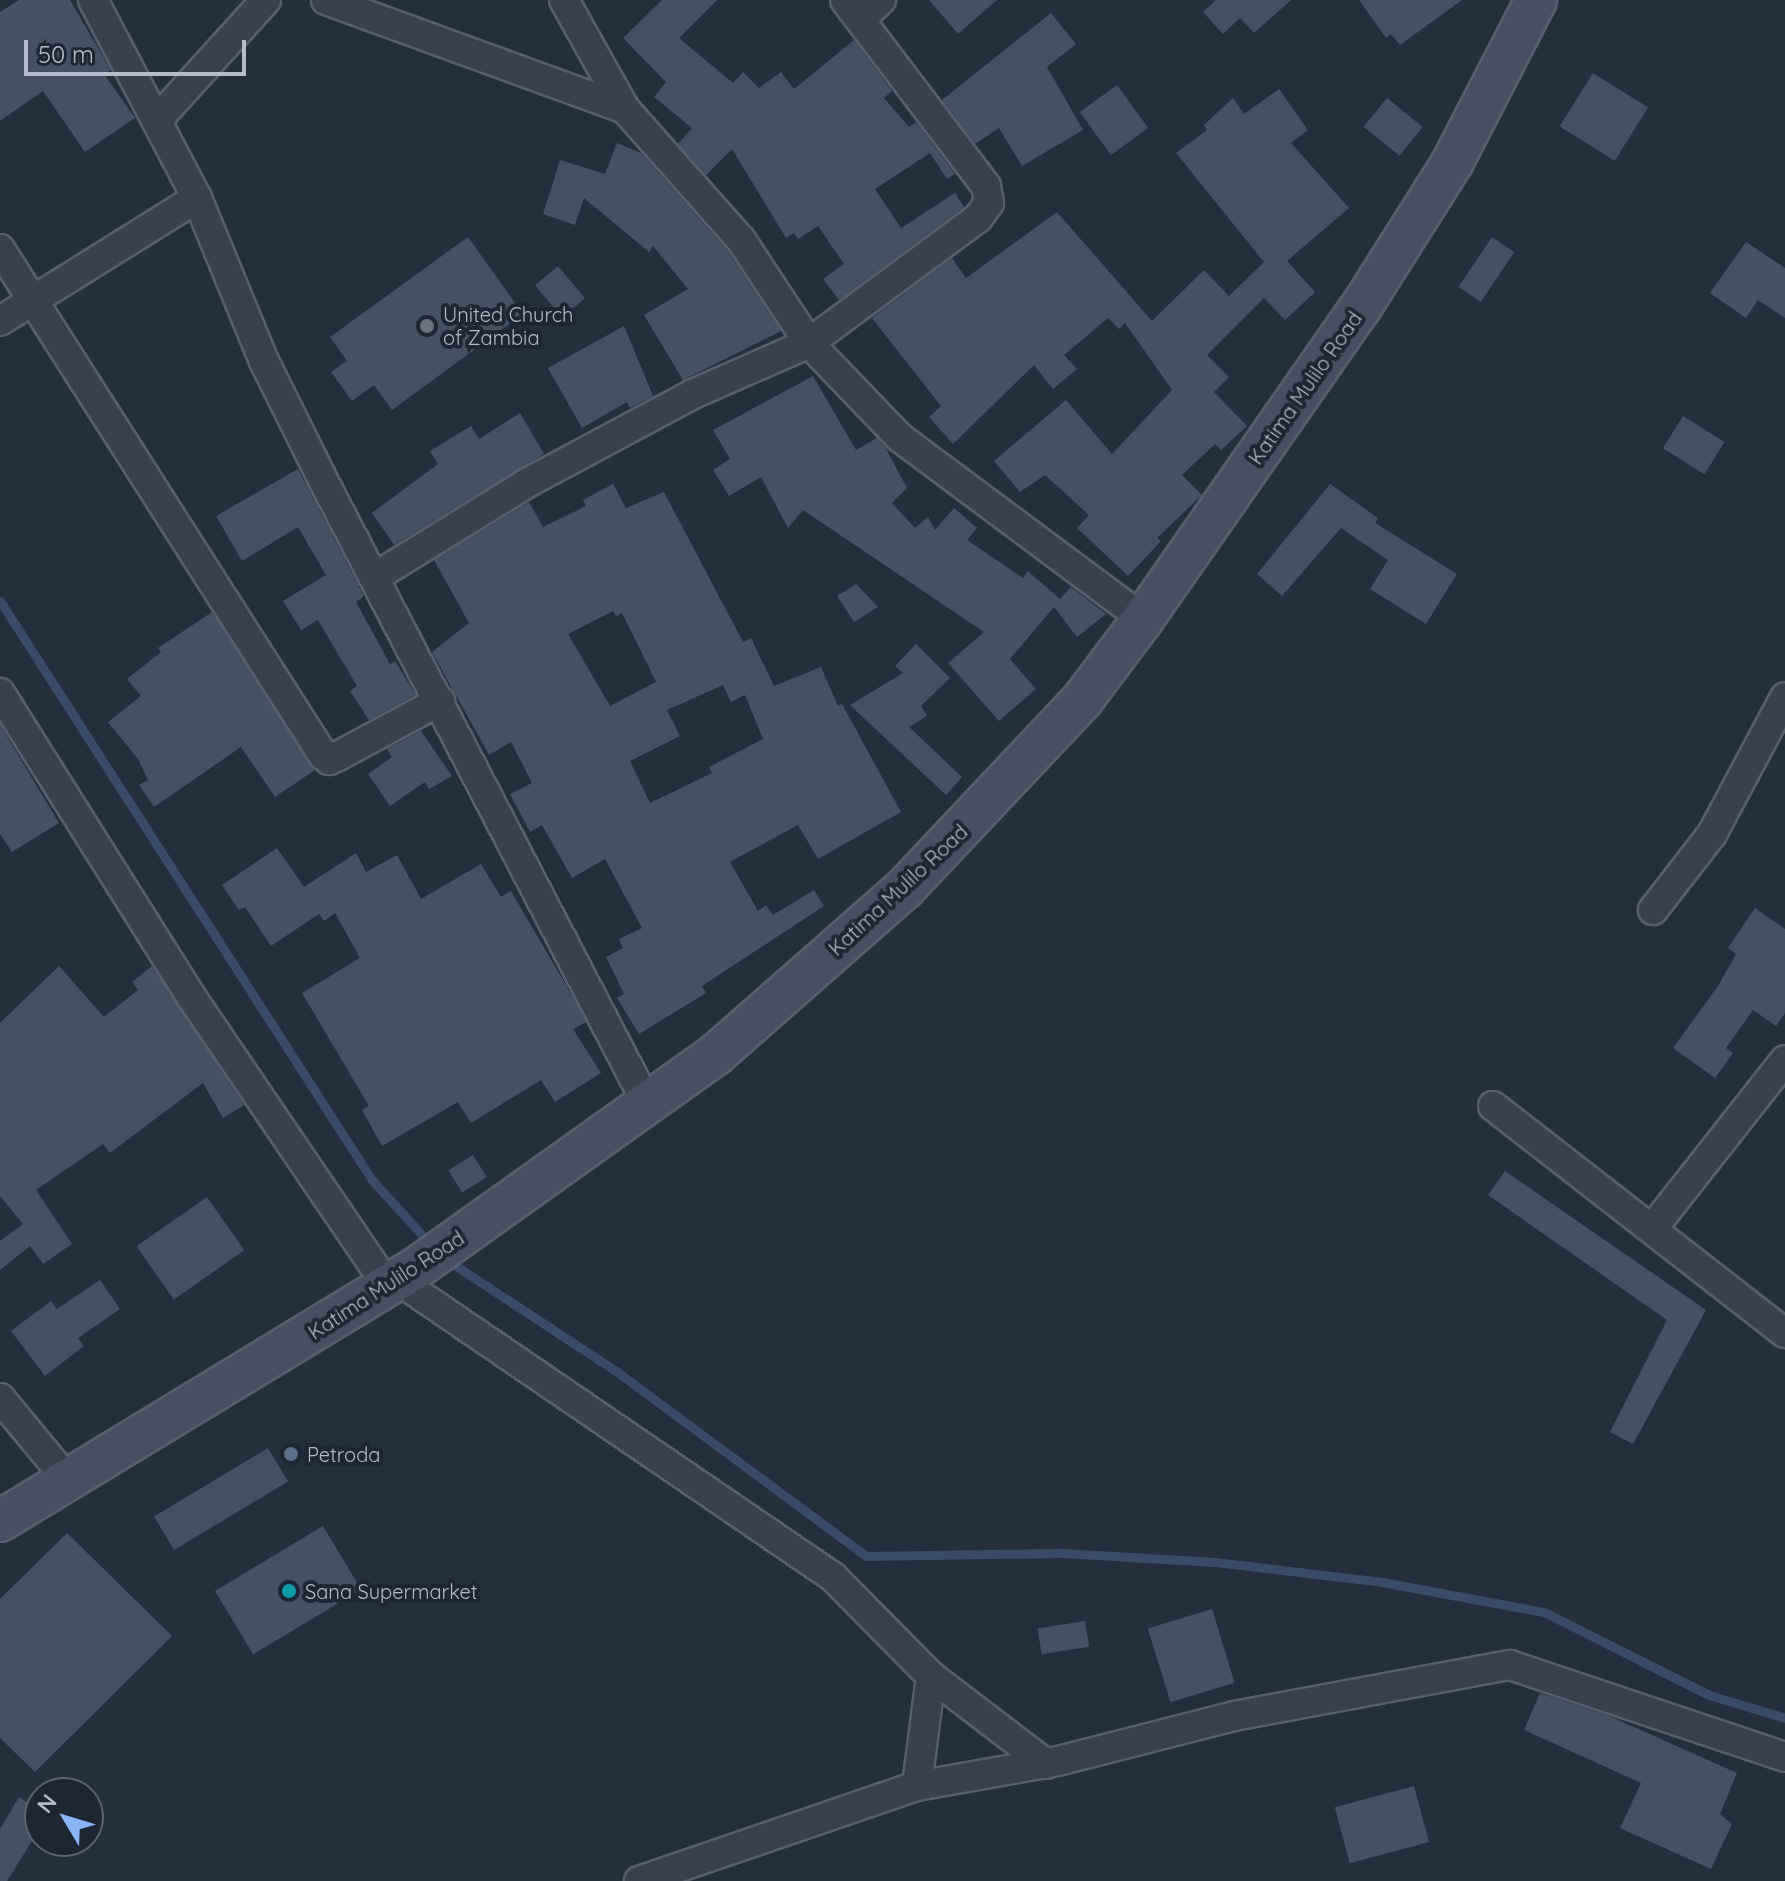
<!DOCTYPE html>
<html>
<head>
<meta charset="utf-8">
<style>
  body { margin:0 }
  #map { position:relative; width:1785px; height:1881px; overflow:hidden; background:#242f3e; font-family:Quicksand,sans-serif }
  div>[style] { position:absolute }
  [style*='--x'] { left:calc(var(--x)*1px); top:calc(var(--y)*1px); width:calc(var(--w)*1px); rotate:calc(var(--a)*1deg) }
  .stream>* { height:9px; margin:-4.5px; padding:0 4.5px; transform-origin:4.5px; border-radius:4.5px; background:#394c67 }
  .building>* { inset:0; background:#455162; transform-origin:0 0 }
  .roads { filter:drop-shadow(2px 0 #565f6c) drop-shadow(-2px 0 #565f6c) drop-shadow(0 2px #565f6c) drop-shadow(0 -2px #565f6c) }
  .street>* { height:28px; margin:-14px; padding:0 14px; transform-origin:14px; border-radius:14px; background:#38414e }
  .secondary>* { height:40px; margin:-20px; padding:0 20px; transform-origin:20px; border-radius:20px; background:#465061 }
  .dots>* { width:22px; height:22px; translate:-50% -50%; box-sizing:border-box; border:4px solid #1d2633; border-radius:50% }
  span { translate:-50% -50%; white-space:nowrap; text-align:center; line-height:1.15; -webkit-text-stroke:8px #1d2633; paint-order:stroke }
  .poi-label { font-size:20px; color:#b4bcc9 }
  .left { translate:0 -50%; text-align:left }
  .street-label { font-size:20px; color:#b4bcc9 }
  .north { position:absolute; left:24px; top:1777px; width:80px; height:80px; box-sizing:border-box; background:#1d2633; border:2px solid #59626f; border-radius:50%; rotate:308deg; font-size:22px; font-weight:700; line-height:32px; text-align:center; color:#b4bcc9 }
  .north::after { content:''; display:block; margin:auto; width:28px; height:36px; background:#8ab4f8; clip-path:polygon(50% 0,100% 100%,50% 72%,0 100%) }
  .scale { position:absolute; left:24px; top:40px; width:222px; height:36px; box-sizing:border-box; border:4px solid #b4bcc9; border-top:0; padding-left:10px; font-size:24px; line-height:28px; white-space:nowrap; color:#b4bcc9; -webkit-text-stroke:6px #1d2633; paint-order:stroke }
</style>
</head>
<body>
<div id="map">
  <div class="stream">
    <div style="--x:0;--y:601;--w:688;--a:57.28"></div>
    <div style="--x:372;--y:1180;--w:91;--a:47.7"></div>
    <div style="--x:447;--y:1260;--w:202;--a:33.3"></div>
    <div style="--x:616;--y:1371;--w:311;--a:36.5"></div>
    <div style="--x:866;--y:1556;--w:197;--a:-0.9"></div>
    <div style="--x:1063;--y:1553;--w:152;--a:3.4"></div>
    <div style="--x:1215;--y:1562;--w:168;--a:6.8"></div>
    <div style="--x:1382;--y:1582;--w:165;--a:10.5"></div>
    <div style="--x:1544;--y:1612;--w:185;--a:26.7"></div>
    <div style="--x:1709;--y:1695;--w:79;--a:16.8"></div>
  </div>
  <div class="building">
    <div style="clip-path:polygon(19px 0,70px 0,111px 70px,104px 74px,135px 118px,85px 152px,43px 91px,0 121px,0 12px)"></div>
    <div style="clip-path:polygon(662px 0,717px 0,679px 38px,733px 83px,743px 72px,759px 88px,781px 72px,794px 89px,854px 40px,892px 91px,884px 98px,909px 127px,916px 122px,955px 174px,947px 179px,930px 153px,875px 189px,901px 228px,955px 193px,964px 207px,839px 300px,823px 279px,844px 264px,818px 226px,798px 239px,794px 233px,786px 238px,732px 149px,706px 175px,678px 144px,692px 128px,654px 97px,666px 82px,623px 38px)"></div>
    <div style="clip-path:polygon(929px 0,997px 0,958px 34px)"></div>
    <div style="clip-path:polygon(1216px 0,1291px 0,1254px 33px,1240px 18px,1223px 34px,1203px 12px)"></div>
    <div style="clip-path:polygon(1359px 0,1462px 0,1400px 45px,1391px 34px,1386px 38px)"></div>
    <div style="clip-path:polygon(1051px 13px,1076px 44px,1047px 67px,1083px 130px,1022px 166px,999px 128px,975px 144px,942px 100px)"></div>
    <div style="left:1593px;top:73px;width:65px;height:63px;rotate:32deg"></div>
    <div style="left:1117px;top:85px;width:53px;height:46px;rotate:54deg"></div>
    <div style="clip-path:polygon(1279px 89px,1308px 130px,1291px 143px,1349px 208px,1287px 261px,1315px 292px,1285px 320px,1264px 298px,1207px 355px,1229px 377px,1214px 392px,1247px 426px,1221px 450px,1215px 444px,1182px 475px,1202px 495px,1157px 538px,1161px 541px,1128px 576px,1077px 528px,1089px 515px,1045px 475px,1020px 492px,994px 461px,1066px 400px,1112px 454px,1172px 390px,1125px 323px,1119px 329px,1108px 318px,1064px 355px,1077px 369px,1053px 389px,1034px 365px,953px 444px,929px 417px,941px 406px,872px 318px,952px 258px,966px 278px,1057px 212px,1152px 321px,1204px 270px,1229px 296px,1264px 262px,1176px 153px,1207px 130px,1204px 125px,1233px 98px,1244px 114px)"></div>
    <div style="left:1387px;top:98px;width:46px;height:37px;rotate:39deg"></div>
    <div style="clip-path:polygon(617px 143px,641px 153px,727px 250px,781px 331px,683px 380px,644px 315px,688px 289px,653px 246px,649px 252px,584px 198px,575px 225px,543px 214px,560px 160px,605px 174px)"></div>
    <div style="clip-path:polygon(468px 237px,523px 314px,392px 410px,374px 385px,352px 401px,331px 372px,347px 361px,330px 337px)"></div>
    <div style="left:1492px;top:237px;width:27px;height:60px;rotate:34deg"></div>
    <div style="clip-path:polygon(1746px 242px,1785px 268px,1785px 318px,1758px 300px,1746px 318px,1710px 293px)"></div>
    <div style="left:558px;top:266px;width:42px;height:30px;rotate:50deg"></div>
    <div style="clip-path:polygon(624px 326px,653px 396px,630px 408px,627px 402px,582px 428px,548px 368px)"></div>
    <div style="clip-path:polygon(813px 376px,856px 450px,877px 438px,885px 447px,907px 488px,892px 503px,915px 528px,928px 517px,935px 530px,954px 508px,977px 528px,967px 540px,1023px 578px,1028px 571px,1060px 599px,1071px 587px,1106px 614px,1077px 637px,1054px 607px,1010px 659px,1036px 689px,999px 721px,948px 663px,984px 632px,803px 510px,788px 528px,761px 477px,729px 496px,713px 470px,730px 459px,713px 430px)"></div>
    <div style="clip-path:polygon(520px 413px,544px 454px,394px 545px,372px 513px,438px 464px,430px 451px,471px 426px,479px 439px)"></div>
    <div style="left:1683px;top:416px;width:49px;height:38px;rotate:32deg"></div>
    <div style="clip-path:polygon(298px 469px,364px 596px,356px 602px,390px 664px,395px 661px,416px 695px,369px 720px,350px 691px,357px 686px,318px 620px,301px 630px,283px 601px,326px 575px,298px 527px,242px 561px,216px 516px)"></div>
    <div style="clip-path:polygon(evenodd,613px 484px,626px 508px,664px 492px,743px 642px,751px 638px,774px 686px,821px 667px,838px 706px,842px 704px,901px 812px,818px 859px,798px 825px,730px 862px,758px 911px,766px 905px,773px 915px,814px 890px,824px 906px,702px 986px,706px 993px,639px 1034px,617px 998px,624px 994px,606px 957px,623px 948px,619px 939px,642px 928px,605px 859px,572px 878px,542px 825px,530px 832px,510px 794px,532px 783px,511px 742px,489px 755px,432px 652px,469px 623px,434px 560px,529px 502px,543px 527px,586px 506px,583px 500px,613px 484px,613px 611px,616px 616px,622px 613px,656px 682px,610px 706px,568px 634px,613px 611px,613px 484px,723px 685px,731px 702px,745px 695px,763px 739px,709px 767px,712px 773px,650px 803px,630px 761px,680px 736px,667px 710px,723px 685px)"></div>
    <div style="clip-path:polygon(1330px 484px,1378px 518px,1375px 523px,1457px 574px,1426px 624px,1370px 589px,1388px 560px,1341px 528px,1282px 596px,1257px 574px)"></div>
    <div style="clip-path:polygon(856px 584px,878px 607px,854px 622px,837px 596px)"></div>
    <div style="clip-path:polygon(212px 612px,315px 770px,275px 797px,241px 747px,154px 807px,139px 785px,148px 780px,138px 759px,108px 722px,141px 696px,127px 679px,161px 652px,158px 648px)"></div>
    <div style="clip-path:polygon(916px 644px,950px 678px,921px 706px,927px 716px,909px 727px,962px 777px,946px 795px,850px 705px,903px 673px,895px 666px)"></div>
    <div style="clip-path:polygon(0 725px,59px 823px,12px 852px,0 834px)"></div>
    <div style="clip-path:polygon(421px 731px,452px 776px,429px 789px,425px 782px,390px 806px,368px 774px,392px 757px,387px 749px)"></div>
    <div style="clip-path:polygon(277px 848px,304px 887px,356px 853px,366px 872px,397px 855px,421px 899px,481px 864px,501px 897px,511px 891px,577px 1004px,586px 1022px,573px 1029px,601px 1073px,555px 1102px,541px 1080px,471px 1123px,458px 1102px,382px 1146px,362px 1110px,369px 1106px,302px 993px,360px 958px,335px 913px,324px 921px,319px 914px,271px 946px,245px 907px,239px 910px,222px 885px)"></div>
    <div style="clip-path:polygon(1755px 908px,1785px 929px,1785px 1013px,1776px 1026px,1753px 1010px,1726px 1048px,1733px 1053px,1715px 1078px,1673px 1048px,1718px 986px,1736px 954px,1728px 948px)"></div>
    <div style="clip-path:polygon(59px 966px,104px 1017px,138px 990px,132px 982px,152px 966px,244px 1105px,223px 1118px,203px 1083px,110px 1153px,103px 1144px,36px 1190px,72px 1244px,43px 1264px,30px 1246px,0 1270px,0 1241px,23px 1224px,0 1196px,0 1023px)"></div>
    <div style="left:473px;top:1155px;width:26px;height:29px;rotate:58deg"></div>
    <div style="clip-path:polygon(1505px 1171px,1706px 1310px,1633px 1444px,1610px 1432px,1667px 1320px,1488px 1195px)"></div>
    <div style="left:207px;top:1197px;width:65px;height:86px;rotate:55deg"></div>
    <div style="clip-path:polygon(100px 1280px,120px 1309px,78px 1338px,84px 1346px,45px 1376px,11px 1331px,51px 1301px,57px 1309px)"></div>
    <div style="left:268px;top:1448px;width:39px;height:133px;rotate:59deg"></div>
    <div style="left:323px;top:1526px;width:74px;height:126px;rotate:59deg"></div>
    <div style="clip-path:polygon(67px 1533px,172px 1636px,35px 1772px,0 1738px,0 1599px)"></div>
    <div style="left:1212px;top:1609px;width:77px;height:67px;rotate:73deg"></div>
    <div style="left:1085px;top:1621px;width:26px;height:48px;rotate:81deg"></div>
    <div style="clip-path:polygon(1540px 1693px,1607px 1715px,1737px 1773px,1720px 1814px,1732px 1824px,1711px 1869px,1620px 1828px,1641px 1783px,1524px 1730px)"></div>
    <div style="left:1414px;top:1786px;width:58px;height:82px;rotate:75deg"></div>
    <div style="clip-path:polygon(19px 1797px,40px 1810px,40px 1828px,7px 1881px,0 1881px,0 1829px)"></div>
  </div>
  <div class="roads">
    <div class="street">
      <div style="--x:93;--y:0;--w:224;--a:62.3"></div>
      <div style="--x:197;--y:198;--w:176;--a:67.7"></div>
      <div style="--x:264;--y:361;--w:133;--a:63.6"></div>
      <div style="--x:323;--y:480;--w:704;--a:62.53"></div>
      <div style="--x:326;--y:0;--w:318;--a:20"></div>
      <div style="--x:564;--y:0;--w:125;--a:60.8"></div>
      <div style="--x:625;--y:109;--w:175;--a:48.5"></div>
      <div style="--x:741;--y:240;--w:123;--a:56.6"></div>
      <div style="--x:809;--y:343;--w:130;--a:46.2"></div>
      <div style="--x:899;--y:437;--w:304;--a:36.7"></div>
      <div style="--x:861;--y:19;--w:28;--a:-44"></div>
      <div style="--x:158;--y:119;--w:161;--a:-47.8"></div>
      <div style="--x:0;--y:249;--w:600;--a:57.45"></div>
      <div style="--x:323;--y:755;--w:8;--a:40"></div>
      <div style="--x:329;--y:760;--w:10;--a:-24"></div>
      <div style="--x:338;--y:756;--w:116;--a:-28.3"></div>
      <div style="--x:0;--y:321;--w:232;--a:-32"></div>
      <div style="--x:375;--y:577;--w:179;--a:-31.7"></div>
      <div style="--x:527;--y:483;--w:188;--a:-28.2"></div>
      <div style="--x:693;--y:394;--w:127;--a:-23.7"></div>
      <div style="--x:809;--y:343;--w:210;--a:-36.5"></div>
      <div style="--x:978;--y:218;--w:19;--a:-54"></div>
      <div style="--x:989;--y:203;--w:17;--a:-100"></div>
      <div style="--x:986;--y:186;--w:233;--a:-127.2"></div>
      <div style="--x:0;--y:693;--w:360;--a:57.8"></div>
      <div style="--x:192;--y:998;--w:348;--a:55.8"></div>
      <div style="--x:1653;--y:910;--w:96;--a:-52.2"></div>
      <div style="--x:1712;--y:834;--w:155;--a:-61.9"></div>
      <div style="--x:1493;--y:1106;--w:370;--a:37.9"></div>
      <div style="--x:1652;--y:1229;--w:215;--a:-51.8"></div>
      <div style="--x:398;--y:1280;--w:527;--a:34.32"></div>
      <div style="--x:833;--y:1577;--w:139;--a:45.3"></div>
      <div style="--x:931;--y:1676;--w:111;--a:97.3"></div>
      <div style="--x:0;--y:1398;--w:105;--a:50.4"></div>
      <div style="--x:931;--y:1676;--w:145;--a:37.4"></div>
      <div style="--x:639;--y:1881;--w:294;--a:-18.9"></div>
      <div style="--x:917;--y:1786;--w:143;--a:-10.1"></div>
      <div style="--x:1058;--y:1761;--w:182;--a:-14.3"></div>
      <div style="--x:1234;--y:1716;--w:281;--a:-10.5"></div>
      <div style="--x:1510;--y:1665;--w:290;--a:18.5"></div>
    </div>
    <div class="secondary">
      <div style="--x:0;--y:1521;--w:494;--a:-31.3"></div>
      <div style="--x:422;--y:1264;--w:360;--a:-35.5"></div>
      <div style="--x:715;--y:1055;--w:253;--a:-41.3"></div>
      <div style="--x:905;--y:888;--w:260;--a:-46.7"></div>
      <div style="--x:1083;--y:699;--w:100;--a:-53.1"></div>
      <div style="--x:1143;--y:619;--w:381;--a:-55.1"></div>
      <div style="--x:1361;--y:307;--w:170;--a:-57.7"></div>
      <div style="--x:1452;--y:163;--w:183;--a:-62.7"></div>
    </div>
  </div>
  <div class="dots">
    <div style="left:427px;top:326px;background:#6b7280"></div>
    <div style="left:291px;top:1454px;background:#5c6f8a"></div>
    <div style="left:289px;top:1591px;background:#0f9aa8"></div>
  </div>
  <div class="poi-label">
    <span class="left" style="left:443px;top:326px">United Church<br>of Zambia</span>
    <span class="left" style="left:307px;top:1454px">Petroda</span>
    <span class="left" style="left:305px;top:1591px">Sana Supermarket</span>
  </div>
  <div class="street-label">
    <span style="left:1305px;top:388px;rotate:-55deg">Katima Mulilo Road</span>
    <span style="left:898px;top:890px;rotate:-43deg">Katima Mulilo Road</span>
    <span style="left:386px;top:1285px;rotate:-33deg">Katima Mulilo Road</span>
  </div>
  <div class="north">N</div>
  <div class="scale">50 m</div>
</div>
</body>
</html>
